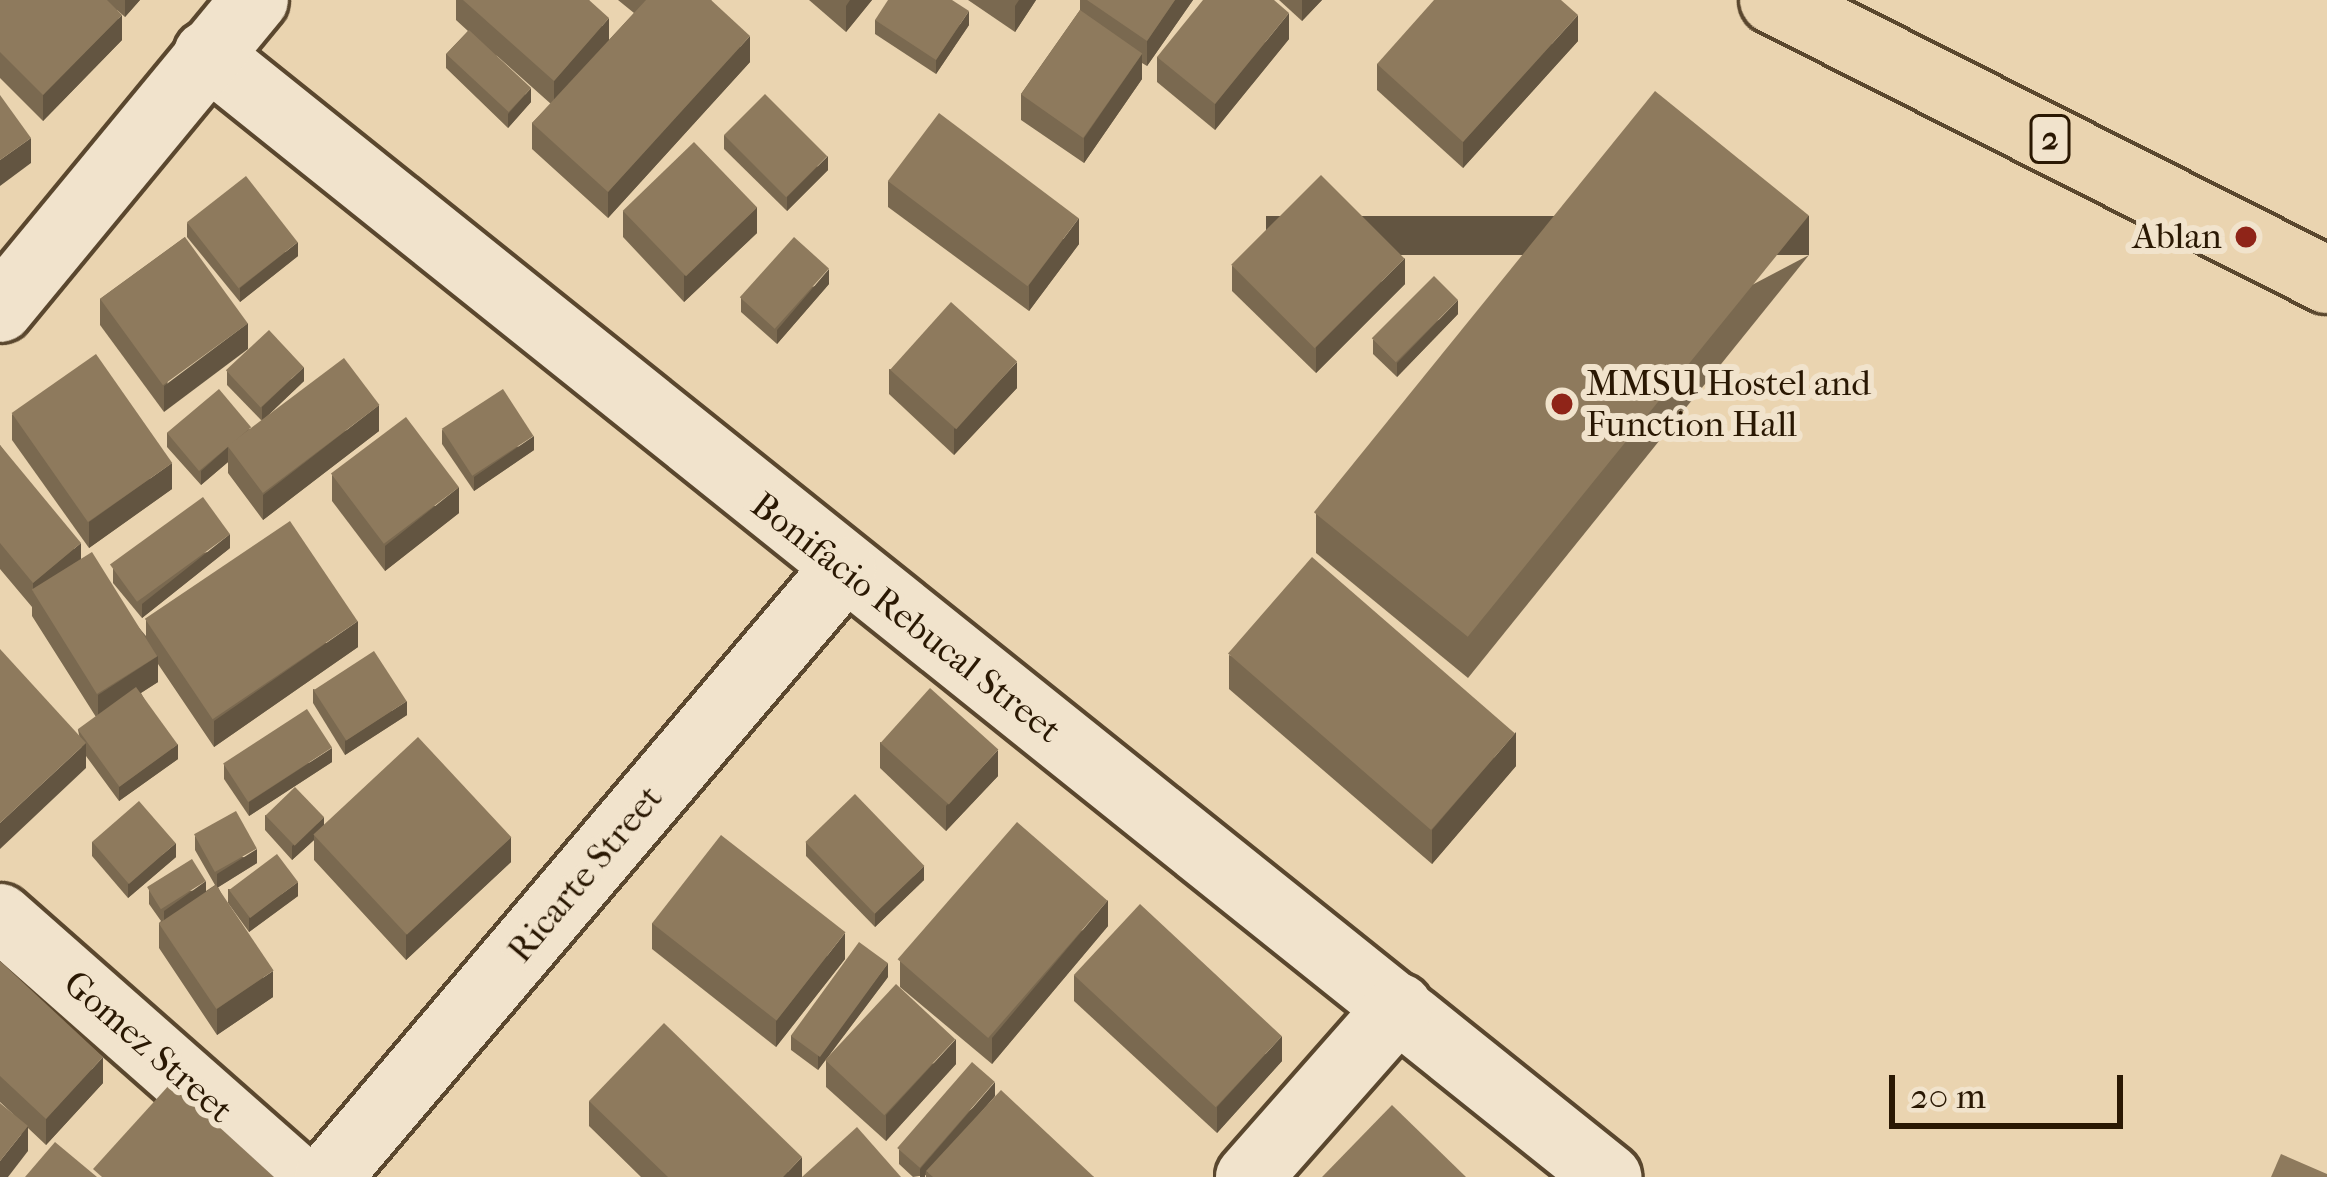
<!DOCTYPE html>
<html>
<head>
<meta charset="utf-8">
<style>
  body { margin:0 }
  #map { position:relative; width:2327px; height:1177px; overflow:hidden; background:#ead4b0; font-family:"IM FELL French Canon",serif }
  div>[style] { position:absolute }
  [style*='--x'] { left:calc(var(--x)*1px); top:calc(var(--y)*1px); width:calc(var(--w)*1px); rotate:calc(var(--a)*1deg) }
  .roads { filter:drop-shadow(3px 0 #5a472e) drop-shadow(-3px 0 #5a472e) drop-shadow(0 3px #5a472e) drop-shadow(0 -3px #5a472e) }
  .minor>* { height:66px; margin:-33px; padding:0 33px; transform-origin:33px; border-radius:33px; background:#f1e3cc }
  .trunk>* { height:66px; margin:-33px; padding:0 33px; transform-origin:33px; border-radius:33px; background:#ead4b0 }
  .wall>* { inset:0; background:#7a6950 }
  .shaded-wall>* { inset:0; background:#635541; transform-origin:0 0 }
  .building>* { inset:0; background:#8e7a5d; transform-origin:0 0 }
  .dots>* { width:33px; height:33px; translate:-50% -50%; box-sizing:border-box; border:6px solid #f1e3cc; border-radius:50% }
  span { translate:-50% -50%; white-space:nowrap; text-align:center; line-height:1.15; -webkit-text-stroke:12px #f1e3cc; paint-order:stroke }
  .shield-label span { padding:3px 9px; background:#f1e3cc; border:3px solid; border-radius:9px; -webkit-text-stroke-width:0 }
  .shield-label { font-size:33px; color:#2a1803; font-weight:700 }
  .poi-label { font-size:36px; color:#2a1803 }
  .right { translate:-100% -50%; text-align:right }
  .left { translate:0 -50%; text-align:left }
  .street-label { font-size:36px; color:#2a1803 }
  .scale { position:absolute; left:1889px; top:1075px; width:234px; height:54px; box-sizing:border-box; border:6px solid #2a1803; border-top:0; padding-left:15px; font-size:36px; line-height:42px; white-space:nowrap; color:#2a1803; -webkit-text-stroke:9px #f1e3cc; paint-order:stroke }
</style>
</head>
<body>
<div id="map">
  <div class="roads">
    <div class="minor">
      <div style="--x:207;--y:54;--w:1796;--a:38.71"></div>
      <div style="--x:0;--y:309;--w:401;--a:-50.5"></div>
      <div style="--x:0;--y:917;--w:393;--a:41.4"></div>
      <div style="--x:328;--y:1177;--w:796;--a:-49.69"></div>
      <div style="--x:1249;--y:1177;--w:227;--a:-48.6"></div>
    </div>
    <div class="trunk">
      <div style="--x:1773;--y:0;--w:621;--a:26.81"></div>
    </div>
  </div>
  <div class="wall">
    <div style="clip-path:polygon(0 0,140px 0,125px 17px,117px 10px,122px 40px,43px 121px,0 78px)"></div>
    <div style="clip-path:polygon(456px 0,589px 0,609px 40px,634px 13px,618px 0,711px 0,750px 62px,608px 218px,532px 149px,532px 123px,551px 104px,496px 55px,531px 102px,508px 128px,446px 68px,446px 54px,468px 31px,456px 20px)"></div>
    <div style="clip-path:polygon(809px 0,872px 0,846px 32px)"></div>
    <div style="clip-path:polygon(968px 0,1036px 0,1015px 32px)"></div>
    <div style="clip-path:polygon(1080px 0,1193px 0,1147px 66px,1142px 63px,1142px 79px,1084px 163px,1021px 120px,1021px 94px,1080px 10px)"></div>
    <div style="clip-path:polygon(1279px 0,1322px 0,1302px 21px)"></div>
    <div style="clip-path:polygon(875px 20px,969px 25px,936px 74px,875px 34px)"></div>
    <div style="clip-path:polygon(1289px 39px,1215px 130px,1157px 82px,1157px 57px)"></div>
    <div style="clip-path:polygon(1578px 41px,1463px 168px,1377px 90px,1377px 64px)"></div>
    <div style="clip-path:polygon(724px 135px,828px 170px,787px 211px,724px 149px)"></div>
    <div style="clip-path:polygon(888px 181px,1079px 244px,1029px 311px,888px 207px)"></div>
    <div style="clip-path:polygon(623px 211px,757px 233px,684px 302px,623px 237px)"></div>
    <div style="clip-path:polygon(187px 223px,298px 256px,240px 302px,187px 237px)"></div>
    <div style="clip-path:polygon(185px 237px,164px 412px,100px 325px,100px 299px)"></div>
    <div style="clip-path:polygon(1809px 255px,1468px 678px,1316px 553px,1316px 514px)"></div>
    <div style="clip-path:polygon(1232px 266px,1405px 284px,1316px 373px,1232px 291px)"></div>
    <div style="clip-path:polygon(829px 284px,777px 344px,741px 312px,741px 298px)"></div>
    <div style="clip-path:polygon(1458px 314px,1397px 377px,1373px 354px,1373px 340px)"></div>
    <div style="clip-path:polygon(889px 369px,1017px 388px,954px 455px,889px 394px)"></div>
    <div style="clip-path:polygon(227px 371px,304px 381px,262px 421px,227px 385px)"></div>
    <div style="clip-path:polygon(12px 414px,172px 489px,89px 548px,12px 440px)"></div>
    <div style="clip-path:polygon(251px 429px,379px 431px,263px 520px,228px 473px,228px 462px,201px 485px,167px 447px,167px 433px)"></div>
    <div style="clip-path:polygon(442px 430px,534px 450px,474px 491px,442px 444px)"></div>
    <div style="clip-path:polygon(0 445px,81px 559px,146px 636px,146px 620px,358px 647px,214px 747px,158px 664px,158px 682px,141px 693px,178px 759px,119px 801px,86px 756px,86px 768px,78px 730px,96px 717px,32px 616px,32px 607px,0 569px)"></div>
    <div style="clip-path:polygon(332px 475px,459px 513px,385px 571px,332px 501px)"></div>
    <div style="clip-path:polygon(230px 548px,142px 618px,113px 583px,113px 569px)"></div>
    <div style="clip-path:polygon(1229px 655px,1516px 766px,1432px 864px,1229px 689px)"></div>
    <div style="clip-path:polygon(313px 689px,407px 715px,345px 755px,313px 703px)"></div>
    <div style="clip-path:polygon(880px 742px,998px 776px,946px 831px,880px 768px)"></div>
    <div style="clip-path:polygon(332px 762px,249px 816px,224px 779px,224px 765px)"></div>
    <div style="clip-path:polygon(265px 815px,324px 826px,511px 862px,406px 960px,314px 860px,314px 840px,292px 860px,265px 830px)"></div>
    <div style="clip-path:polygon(195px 836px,257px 863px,218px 887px,273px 997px,217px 1035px,159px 948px,159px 923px,161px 921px,149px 904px,149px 890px,206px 891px,215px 885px,195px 850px)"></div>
    <div style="clip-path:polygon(92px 842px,176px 857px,128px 898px,92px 856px)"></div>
    <div style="clip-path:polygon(806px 842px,924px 880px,875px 927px,806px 856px)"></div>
    <div style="clip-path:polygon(228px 889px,298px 896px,249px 932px,228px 903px)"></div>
    <div style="clip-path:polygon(652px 923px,845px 959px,776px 1047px,652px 949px)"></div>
    <div style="clip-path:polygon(1108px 926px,992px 1064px,900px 987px,900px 961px)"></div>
    <div style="clip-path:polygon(0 961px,103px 1083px,46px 1145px,28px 1128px,28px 1151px,13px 1114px,0 1102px)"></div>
    <div style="clip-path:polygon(1074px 975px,1282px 1061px,1217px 1133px,1074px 1001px)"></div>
    <div style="clip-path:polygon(888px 977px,818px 1070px,791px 1050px,791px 1036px)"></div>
    <div style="clip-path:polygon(826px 1061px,956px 1064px,886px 1141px,826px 1087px)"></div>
    <div style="clip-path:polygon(995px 1096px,976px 1118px,1094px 1177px,926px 1177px,926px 1175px,913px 1177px,899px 1164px,899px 1150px)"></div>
    <div style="clip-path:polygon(589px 1101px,802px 1177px,901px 1177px,641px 1177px,589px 1126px)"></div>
  </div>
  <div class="shaded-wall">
    <div style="clip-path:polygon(125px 0,140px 0,125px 17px)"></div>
    <div style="clip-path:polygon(850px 0,872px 0,846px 32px,846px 6px)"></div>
    <div style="clip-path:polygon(1019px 0,1036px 0,1015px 32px,1015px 6px)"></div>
    <div style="clip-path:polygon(1175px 0,1193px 0,1147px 66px,1147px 41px)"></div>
    <div style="clip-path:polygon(1302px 0,1322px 0,1302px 21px)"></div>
    <div style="clip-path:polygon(969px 11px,969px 25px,936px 74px,936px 60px)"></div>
    <div style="clip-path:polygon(1289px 13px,1289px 39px,1215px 130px,1215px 104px)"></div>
    <div style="clip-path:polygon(122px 15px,122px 40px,43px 121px,43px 95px)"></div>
    <div style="clip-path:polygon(1578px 15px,1578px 41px,1463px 168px,1463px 142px)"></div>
    <div style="clip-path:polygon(609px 18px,609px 44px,554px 107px,554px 81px)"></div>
    <div style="clip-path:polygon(750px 36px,750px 62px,608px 218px,608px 192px)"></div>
    <div style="clip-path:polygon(1142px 54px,1142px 79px,1084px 163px,1084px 138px)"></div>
    <div style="clip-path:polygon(531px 88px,531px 102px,508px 128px,508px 114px)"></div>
    <div style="clip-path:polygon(31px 138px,31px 163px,0 186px,0 160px)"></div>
    <div style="clip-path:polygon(828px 156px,828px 170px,787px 211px,787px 197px)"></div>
    <div style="clip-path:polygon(757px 207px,757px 233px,684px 302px,684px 276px)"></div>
    <div style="left:1809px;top:216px;width:39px;height:543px;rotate:90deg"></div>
    <div style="clip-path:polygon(1079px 218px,1079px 244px,1029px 311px,1029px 285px)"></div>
    <div style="clip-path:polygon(298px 242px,298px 256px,240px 302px,240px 288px)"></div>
    <div style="clip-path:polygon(1405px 258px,1405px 284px,1316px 373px,1316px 347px)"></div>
    <div style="clip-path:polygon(829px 269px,829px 284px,777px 344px,777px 330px)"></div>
    <div style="clip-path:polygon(1458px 300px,1458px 314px,1397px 377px,1397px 363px)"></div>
    <div style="clip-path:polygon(248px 323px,248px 349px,164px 412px,164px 386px)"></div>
    <div style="clip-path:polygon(1017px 362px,1017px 388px,954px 455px,954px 429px)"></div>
    <div style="clip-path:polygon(304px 367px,304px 381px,262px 421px,262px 407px)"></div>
    <div style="clip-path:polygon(379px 405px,379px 431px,263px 520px,263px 495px)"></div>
    <div style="clip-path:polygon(534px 436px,534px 450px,474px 491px,474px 477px)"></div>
    <div style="clip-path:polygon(228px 447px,228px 462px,201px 485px,201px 471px)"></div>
    <div style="clip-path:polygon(172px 463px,172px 489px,89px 548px,89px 522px)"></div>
    <div style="clip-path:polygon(459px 487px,459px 513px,385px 571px,385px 546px)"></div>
    <div style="clip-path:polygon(230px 534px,230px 548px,142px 618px,142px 604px)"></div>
    <div style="clip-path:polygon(81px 543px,81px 569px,33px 592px,33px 583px)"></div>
    <div style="clip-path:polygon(358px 621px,358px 647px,214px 747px,214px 721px)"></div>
    <div style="clip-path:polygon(158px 656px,158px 682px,98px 720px,98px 695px)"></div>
    <div style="clip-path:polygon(407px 701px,407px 715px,345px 755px,345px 741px)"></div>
    <div style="clip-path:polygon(1516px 732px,1516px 766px,1432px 864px,1432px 830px)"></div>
    <div style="clip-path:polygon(86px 743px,86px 768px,0 849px,0 823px)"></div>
    <div style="clip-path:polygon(178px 744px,178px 759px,119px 801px,119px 787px)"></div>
    <div style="clip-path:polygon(332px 748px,332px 762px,249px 816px,249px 802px)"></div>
    <div style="clip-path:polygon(998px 750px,998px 776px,946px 831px,946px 806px)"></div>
    <div style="clip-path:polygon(324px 817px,324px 831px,314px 835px,314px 840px,292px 860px,292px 846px)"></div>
    <div style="clip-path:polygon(511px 837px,511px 862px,406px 960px,406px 934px)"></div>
    <div style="clip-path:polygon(176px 843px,176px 857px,128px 898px,128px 884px)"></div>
    <div style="clip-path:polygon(257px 849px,257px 863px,217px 888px,217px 874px)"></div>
    <div style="clip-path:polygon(924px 866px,924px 880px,875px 927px,875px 913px)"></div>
    <div style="clip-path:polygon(206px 881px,206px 895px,164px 925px,164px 911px)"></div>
    <div style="clip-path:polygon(298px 882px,298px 896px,249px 932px,249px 918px)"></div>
    <div style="clip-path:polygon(1108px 900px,1108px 926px,992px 1064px,992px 1038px)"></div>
    <div style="clip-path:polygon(845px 933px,845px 959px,776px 1047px,776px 1021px)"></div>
    <div style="clip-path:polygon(888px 963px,888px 977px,818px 1070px,818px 1056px)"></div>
    <div style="clip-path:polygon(273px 971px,273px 997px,217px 1035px,217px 1009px)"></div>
    <div style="clip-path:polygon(1282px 1036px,1282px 1061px,1217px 1133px,1217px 1107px)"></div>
    <div style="clip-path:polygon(956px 1039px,956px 1064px,886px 1141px,886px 1115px)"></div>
    <div style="clip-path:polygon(103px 1057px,103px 1083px,46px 1145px,46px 1119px)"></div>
    <div style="clip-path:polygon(995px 1082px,995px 1096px,928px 1173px,926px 1171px,925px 1177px,920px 1177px,920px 1169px)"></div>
    <div style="clip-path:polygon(28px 1126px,28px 1151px,8px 1177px,0 1177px,0 1161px)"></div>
    <div style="clip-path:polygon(802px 1157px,802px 1177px,783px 1177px)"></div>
  </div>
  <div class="building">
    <div style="clip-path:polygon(0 0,107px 0,122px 15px,43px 95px,0 52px)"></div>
    <div style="clip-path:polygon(463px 0,589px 0,609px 18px,554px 81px)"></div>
    <div style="clip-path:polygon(646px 0,711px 0,750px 36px,608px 192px,532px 123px)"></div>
    <div style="clip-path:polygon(888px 0,952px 0,969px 11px,936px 60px,875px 20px)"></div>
    <div style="clip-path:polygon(1087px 0,1175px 0,1147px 41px)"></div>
    <div style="clip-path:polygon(1203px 0,1274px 0,1289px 13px,1215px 104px,1157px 57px)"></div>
    <div style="clip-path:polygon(1434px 0,1561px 0,1578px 15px,1463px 142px,1377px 64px)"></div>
    <div style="left:1080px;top:10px;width:76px;height:103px;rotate:35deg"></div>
    <div style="left:469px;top:30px;width:85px;height:33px;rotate:43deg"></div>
    <div style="left:1655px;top:91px;width:198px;height:542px;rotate:39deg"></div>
    <div style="left:765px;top:94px;width:88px;height:58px;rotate:45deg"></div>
    <div style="clip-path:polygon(0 95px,31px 138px,0 160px)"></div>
    <div style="left:939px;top:113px;width:175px;height:85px;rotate:37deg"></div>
    <div style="left:694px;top:142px;width:91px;height:99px;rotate:46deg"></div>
    <div style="left:1321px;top:175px;width:118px;height:127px;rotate:45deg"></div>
    <div style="left:246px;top:176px;width:84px;height:75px;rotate:52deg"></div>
    <div style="left:185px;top:237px;width:107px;height:105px;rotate:54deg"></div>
    <div style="left:794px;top:237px;width:47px;height:81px;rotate:42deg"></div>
    <div style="left:1434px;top:276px;width:34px;height:88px;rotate:45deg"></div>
    <div style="left:951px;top:302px;width:89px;height:91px;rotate:42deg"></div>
    <div style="left:269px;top:330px;width:51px;height:59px;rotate:47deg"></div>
    <div style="left:96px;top:354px;width:133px;height:103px;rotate:55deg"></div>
    <div style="left:344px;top:358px;width:59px;height:146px;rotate:53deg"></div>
    <div style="left:219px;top:389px;width:50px;height:68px;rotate:50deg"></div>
    <div style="left:503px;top:389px;width:56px;height:73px;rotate:57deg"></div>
    <div style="left:406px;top:417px;width:88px;height:94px;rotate:53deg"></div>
    <div style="clip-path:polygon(0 445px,81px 543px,33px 583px,0 543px)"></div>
    <div style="left:203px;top:497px;width:46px;height:115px;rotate:54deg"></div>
    <div style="left:290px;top:521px;width:121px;height:175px;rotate:56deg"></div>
    <div style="left:92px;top:552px;width:123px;height:71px;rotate:58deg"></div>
    <div style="left:1312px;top:557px;width:269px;height:128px;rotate:41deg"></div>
    <div style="clip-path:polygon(0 649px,86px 743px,0 823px)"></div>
    <div style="left:374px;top:651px;width:60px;height:72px;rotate:57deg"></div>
    <div style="left:136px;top:687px;width:71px;height:72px;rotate:54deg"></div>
    <div style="left:930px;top:688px;width:92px;height:74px;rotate:42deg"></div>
    <div style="left:307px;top:709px;width:46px;height:100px;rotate:57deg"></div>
    <div style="left:418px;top:737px;width:137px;height:143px;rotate:47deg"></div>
    <div style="left:295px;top:787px;width:42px;height:41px;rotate:46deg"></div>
    <div style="left:855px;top:794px;width:100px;height:69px;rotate:46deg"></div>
    <div style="left:139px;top:801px;width:56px;height:62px;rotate:49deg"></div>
    <div style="left:236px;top:811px;width:43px;height:48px;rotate:61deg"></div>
    <div style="left:1017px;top:822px;width:120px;height:182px;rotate:41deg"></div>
    <div style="left:721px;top:835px;width:158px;height:112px;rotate:38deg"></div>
    <div style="left:277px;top:854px;width:35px;height:60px;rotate:53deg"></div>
    <div style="left:192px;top:859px;width:26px;height:53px;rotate:58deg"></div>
    <div style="left:216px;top:885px;width:103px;height:69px;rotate:56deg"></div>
    <div style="left:1140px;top:904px;width:194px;height:97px;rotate:43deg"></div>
    <div style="left:859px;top:942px;width:36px;height:116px;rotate:36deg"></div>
    <div style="clip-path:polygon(0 961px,103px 1057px,46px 1119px,0 1076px)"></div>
    <div style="left:896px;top:984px;width:81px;height:104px;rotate:43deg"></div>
    <div style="clip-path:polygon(664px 1023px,802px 1157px,783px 1177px,668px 1177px,589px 1101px)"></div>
    <div style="left:972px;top:1062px;width:30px;height:114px;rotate:41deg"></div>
    <div style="clip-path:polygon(171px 1083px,274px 1177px,102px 1177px,93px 1169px)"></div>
    <div style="clip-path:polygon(1001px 1090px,1094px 1177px,933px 1177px,926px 1171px)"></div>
    <div style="clip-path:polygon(0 1103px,28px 1126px,0 1161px)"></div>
    <div style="clip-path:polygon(1392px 1105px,1466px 1177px,1322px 1177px)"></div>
    <div style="clip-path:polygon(857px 1127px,901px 1177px,802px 1177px)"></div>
    <div style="clip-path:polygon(55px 1142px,97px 1177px,25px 1177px)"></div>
    <div style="clip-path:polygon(2281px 1154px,2327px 1174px,2327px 1177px,2271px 1177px)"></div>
  </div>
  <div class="dots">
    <div style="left:2246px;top:237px;background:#8f2418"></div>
    <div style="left:1562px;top:404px;background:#8f2418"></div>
  </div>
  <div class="shield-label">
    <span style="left:2050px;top:139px">2</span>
  </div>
  <div class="poi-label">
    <span class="right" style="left:2222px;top:237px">Ablan</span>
    <span class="left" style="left:1586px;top:404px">MMSU Hostel and<br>Function Hall</span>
  </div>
  <div class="street-label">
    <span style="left:906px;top:618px;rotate:38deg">Bonifacio Rebucal Street</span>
    <span style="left:585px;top:874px;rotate:-50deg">Ricarte Street</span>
    <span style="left:148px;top:1047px;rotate:41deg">Gomez Street</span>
  </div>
  <div class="scale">20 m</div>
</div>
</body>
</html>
